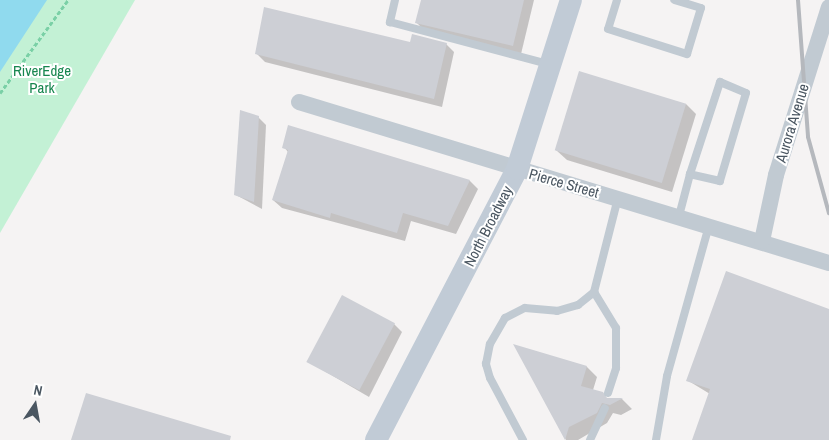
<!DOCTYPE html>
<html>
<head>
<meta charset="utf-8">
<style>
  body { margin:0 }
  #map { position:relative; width:829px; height:440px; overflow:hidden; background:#f5f3f3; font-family:"Archivo Narrow",sans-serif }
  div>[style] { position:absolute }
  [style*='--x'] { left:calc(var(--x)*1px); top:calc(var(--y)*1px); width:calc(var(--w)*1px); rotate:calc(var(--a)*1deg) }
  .green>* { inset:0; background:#c3f1d5 }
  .water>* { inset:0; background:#90daee }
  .shadow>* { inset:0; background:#0003 }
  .building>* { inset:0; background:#cdcfd5; transform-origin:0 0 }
  .path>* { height:3px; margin-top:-1.5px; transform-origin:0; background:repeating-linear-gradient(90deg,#7ad0a6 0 4px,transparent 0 6.5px) }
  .service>* { height:8px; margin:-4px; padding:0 4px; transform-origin:4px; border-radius:4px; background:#c1cad2 }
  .minor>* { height:16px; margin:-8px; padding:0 8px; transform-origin:8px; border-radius:8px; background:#c1cad2 }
  .secondary>* { height:22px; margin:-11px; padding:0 11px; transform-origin:11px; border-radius:11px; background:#c1cbd6 }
  .rail>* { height:4px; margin:-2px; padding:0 2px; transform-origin:2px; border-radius:2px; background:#b5b8bd }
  span { translate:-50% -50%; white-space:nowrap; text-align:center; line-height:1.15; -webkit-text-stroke:4px #fff; paint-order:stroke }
  .park-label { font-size:15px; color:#17864f }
  .street-label { font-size:15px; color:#4a5661 }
  .north { position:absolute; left:10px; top:380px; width:50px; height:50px; -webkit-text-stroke:4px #fff; paint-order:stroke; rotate:12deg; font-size:14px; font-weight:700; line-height:20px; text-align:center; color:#4a5661 }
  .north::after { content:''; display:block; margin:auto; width:18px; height:22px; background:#4a5661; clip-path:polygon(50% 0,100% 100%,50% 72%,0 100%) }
</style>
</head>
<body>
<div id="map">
  <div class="green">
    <div style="clip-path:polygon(42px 0,135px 0,0 233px,0 67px)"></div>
  </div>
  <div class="water">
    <div style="clip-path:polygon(0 0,47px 0,0 72px)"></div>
  </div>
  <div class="shadow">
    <div style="clip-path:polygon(423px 0,534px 0,521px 54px,425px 31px,417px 23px)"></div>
    <div style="clip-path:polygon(411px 43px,446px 44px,454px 52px,442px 107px,265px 62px,257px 54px)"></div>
    <div style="clip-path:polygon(686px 104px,696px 114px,672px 192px,567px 160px,556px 150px)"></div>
    <div style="clip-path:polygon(258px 117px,266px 125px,262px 209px,236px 195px)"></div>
    <div style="clip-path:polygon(289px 127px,470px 181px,478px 189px,456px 234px,411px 221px,405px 241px,282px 208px,273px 200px,288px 152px,284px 147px)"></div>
    <div style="clip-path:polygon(829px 311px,829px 440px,693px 440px,710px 394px,687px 380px)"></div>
    <div style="clip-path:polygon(394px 324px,402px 332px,369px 397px,309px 362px)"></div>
    <div style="clip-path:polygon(515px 346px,587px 367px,597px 377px,593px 390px,609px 400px,622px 399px,632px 409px,621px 415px,613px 413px,607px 423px,578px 440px,566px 440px)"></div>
  </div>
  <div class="building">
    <div style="clip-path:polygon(421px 0,524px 0,513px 46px,415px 23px)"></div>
    <div style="clip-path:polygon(264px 7px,410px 42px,412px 34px,447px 43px,434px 99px,255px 54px)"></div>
    <div style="left:579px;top:71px;width:112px;height:83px;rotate:17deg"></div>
    <div style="clip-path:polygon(240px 110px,259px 116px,254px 202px,234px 195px)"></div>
    <div style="clip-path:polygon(288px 125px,470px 180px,448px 226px,403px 213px,397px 233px,331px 213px,330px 218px,272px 200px,288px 150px,282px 148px)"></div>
    <div style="clip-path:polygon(726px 271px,829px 309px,829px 440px,692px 440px,710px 389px,686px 381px)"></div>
    <div style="left:342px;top:295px;width:60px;height:76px;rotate:28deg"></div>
    <div style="clip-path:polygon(513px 344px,587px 366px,581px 386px,603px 392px,607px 398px,623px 398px,610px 405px,602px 403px,597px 413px,569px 427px,565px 440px)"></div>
    <div style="clip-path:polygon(86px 393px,231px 436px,230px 440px,71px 440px)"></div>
  </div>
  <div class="path">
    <div style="--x:0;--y:93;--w:115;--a:-53.8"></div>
  </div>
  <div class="service">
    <div style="--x:395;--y:0;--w:23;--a:103"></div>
    <div style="--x:390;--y:22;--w:163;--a:14.9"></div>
    <div style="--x:617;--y:0;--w:30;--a:107"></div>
    <div style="--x:608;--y:29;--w:83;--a:17.6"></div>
    <div style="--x:687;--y:54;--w:48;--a:-73.1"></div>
    <div style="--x:701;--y:8;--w:28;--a:-163"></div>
    <div style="--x:679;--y:216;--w:43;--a:-75.3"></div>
    <div style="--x:690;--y:174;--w:97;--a:-71.9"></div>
    <div style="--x:720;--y:82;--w:28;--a:23"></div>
    <div style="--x:746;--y:93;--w:92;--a:106.5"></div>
    <div style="--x:720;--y:181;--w:31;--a:-167"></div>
    <div style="--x:608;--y:393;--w:26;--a:-72"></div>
    <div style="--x:616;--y:368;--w:40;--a:-90"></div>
    <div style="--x:616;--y:328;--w:42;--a:-121.4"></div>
    <div style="--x:594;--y:292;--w:97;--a:-75.7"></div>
    <div style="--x:523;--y:440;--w:70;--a:-118"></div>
    <div style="--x:490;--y:378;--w:15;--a:-106"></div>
    <div style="--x:486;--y:364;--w:20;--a:-79"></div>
    <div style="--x:490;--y:344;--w:30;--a:-60"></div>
    <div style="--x:505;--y:318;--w:22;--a:-27"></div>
    <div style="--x:525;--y:308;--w:32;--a:5"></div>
    <div style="--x:557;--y:311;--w:22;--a:-16"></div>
    <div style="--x:578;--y:305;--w:21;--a:-39"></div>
    <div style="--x:590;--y:440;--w:35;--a:-65"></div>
    <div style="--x:656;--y:440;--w:65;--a:-80.2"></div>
    <div style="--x:667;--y:376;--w:156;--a:-74.4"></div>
  </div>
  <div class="minor">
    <div style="--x:299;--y:102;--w:554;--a:16.9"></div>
    <div style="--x:762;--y:241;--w:67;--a:-78"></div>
    <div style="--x:776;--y:175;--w:176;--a:-72.5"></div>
  </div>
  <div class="secondary">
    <div style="--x:376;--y:440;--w:305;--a:-62.5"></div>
    <div style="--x:517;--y:169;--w:177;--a:-72.3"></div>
  </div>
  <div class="rail">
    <div style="--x:798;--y:0;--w:137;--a:85.8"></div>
    <div style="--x:808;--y:137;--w:79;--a:74.6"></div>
  </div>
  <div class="park-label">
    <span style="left:42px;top:79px">RiverEdge<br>Park</span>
  </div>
  <div class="street-label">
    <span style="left:792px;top:123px;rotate:-73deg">Aurora Avenue</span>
    <span style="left:564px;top:183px;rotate:16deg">Pierce Street</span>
    <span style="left:488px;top:226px;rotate:-63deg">North Broadway</span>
  </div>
  <div class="north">N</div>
</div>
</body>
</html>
